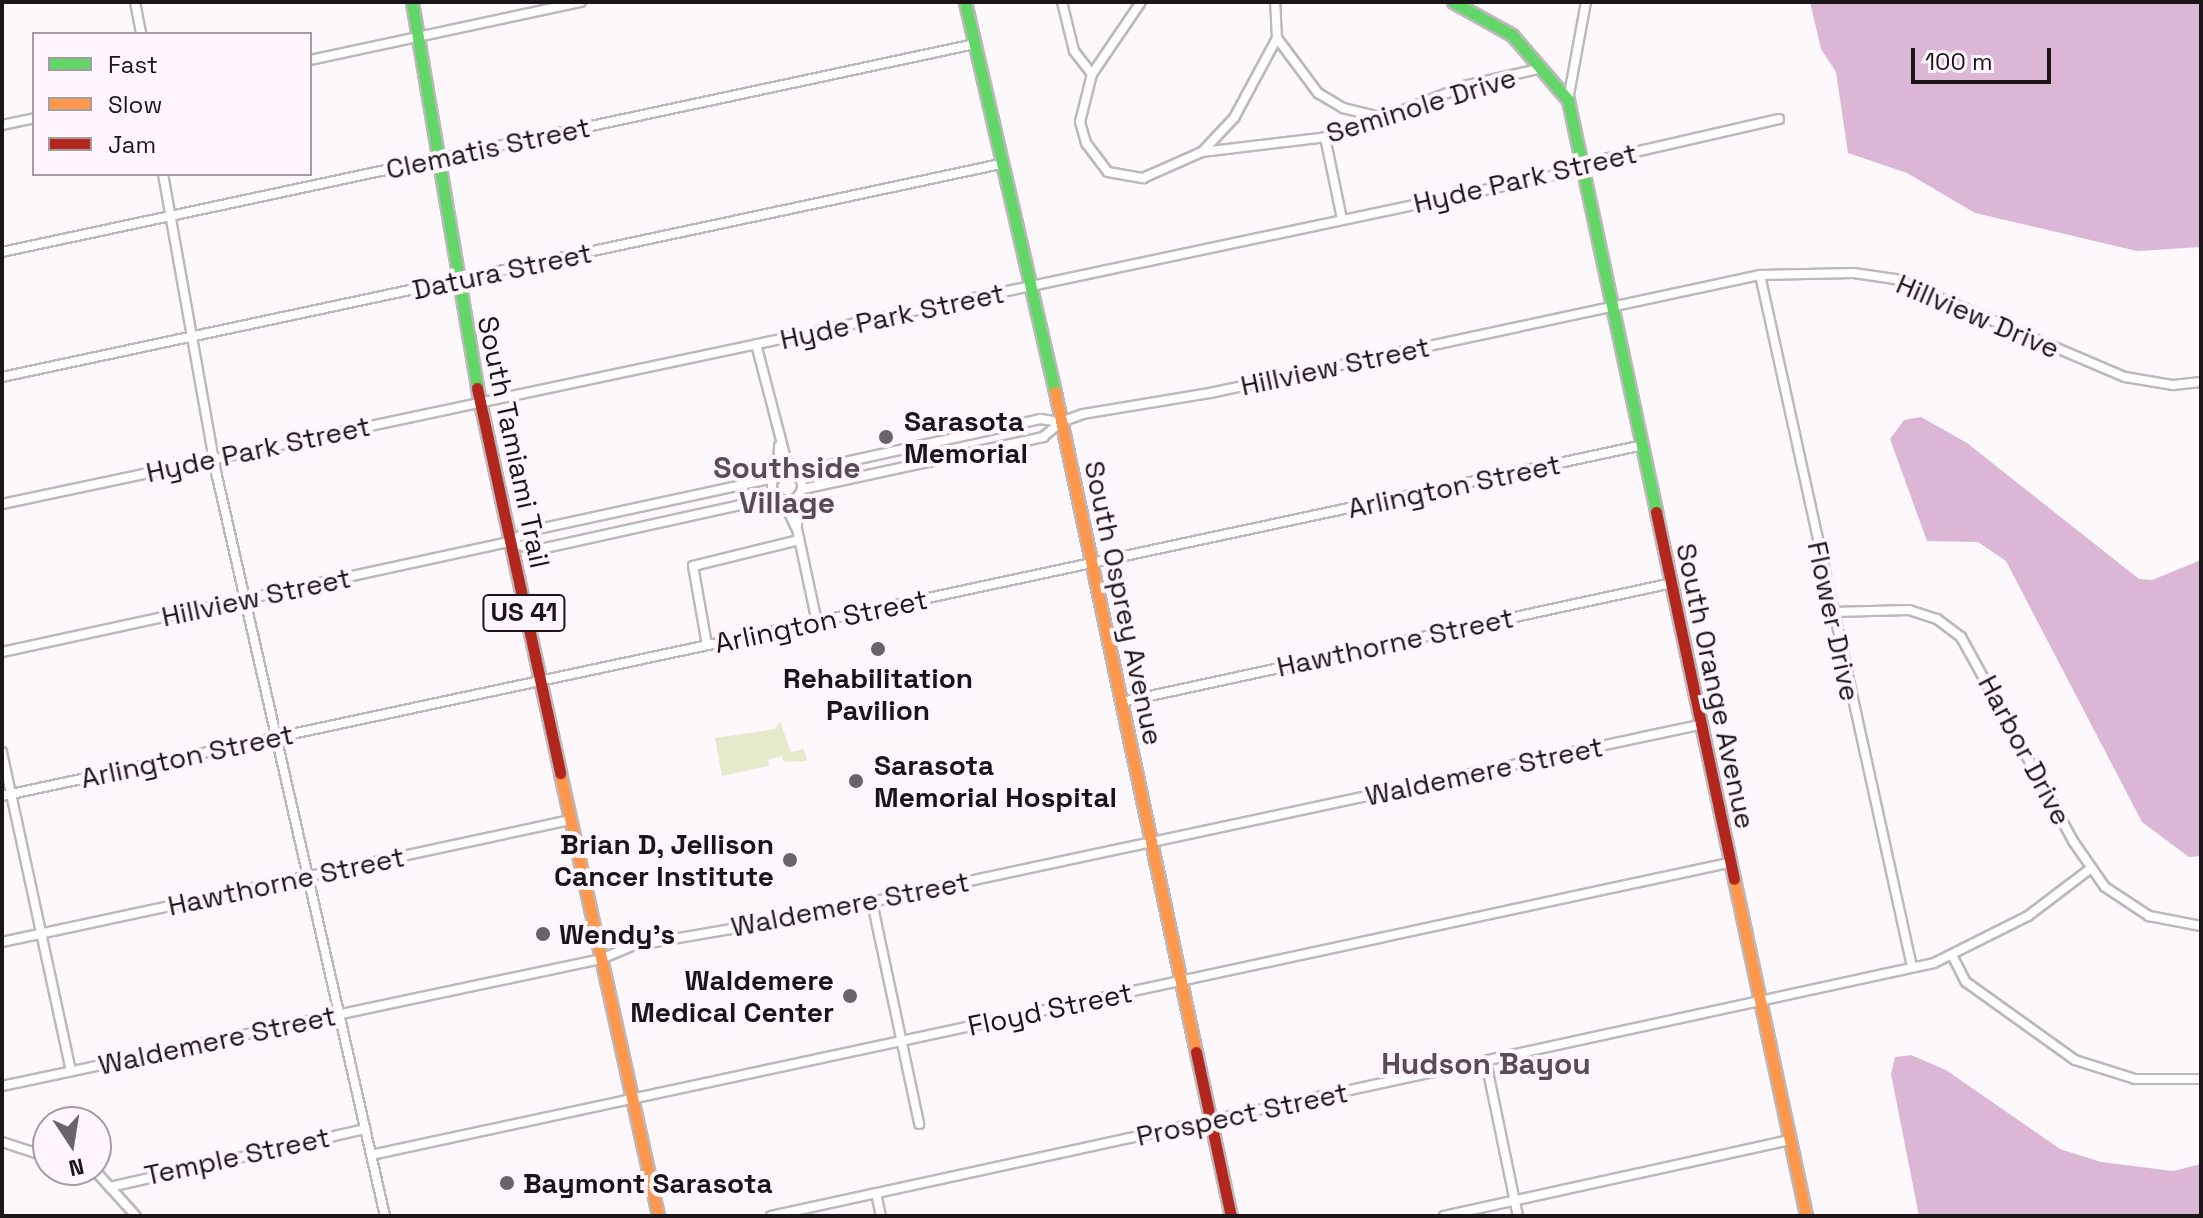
<!DOCTYPE html>
<html>
<head>
<meta charset="utf-8">
<style>
  body { margin:0 }
  #map { position:relative; width:2203px; height:1218px; overflow:hidden; background:#fcf8fb; font-family:"Space Grotesk",sans-serif }
  div>[style] { position:absolute }
  [style*='--x'] { left:calc(var(--x)*1px); top:calc(var(--y)*1px); width:calc(var(--w)*1px); rotate:calc(var(--a)*1deg) }
  .green>* { inset:0; background:#e7e9cd }
  .water>* { inset:0; background:#dcb6d5 }
  .roads { filter:drop-shadow(2px 0 #bcb8bb) drop-shadow(-2px 0 #bcb8bb) drop-shadow(0 2px #bcb8bb) drop-shadow(0 -2px #bcb8bb) }
  .street>* { height:8px; margin:-4px; padding:0 4px; transform-origin:4px; border-radius:4px; background:#fffefe }
  .street>.ring { margin:-4px; padding:0; box-sizing:content-box; background:none; border:8px solid #fffefe; border-radius:50% }
  .fast>* { height:11px; margin:-5.5px; padding:0 5.5px; transform-origin:5.5px; border-radius:5.5px; background:#63d668 }
  .slow>* { height:11px; margin:-5.5px; padding:0 5.5px; transform-origin:5.5px; border-radius:5.5px; background:#ff974d }
  .jam>* { height:11px; margin:-5.5px; padding:0 5.5px; transform-origin:5.5px; border-radius:5.5px; background:#b3261e }
  .dots>* { width:22px; height:22px; translate:-50% -50%; box-sizing:border-box; border:4px solid #fef6fc; border-radius:50% }
  span { translate:-50% -50%; white-space:nowrap; text-align:center; line-height:1.15; -webkit-text-stroke:8px #fef6fc; paint-order:stroke }
  .shield-label span { padding:2px 6px; background:#fef6fc; border:2px solid; border-radius:6px; -webkit-text-stroke-width:0 }
  .shield-label { font-size:26px; color:#1a1519; font-weight:700 }
  .street-label { font-size:28px; color:#1a1519 }
  .poi-label { font-size:28px; color:#1a1519; font-weight:700 }
  .left { translate:0 -50%; text-align:left }
  .right { translate:-100% -50%; text-align:right }
  .neighbourhood-label { font-size:30px; color:#584d56; font-weight:700 }
  .frame { position:absolute; inset:0; border:4px solid #1a1519; pointer-events:none }
  .legend { position:absolute; left:32px; top:32px; width:280px; height:144px; box-sizing:border-box; background:#fef6fc; border:2px solid #a39ca1; margin:0; padding:10px 14px; list-style:none; font-size:24px; color:#1a1519 }
  .legend li { display:flex; align-items:center; gap:16px; height:40px }
  .legend b { width:40px; border:2px solid #a39ca1 }
  .north { position:absolute; left:32px; top:1106px; width:80px; height:80px; box-sizing:border-box; background:#fef6fc; border:2px solid #a39ca1; border-radius:50%; rotate:168deg; font-size:22px; font-weight:700; line-height:32px; text-align:center; color:#1a1519 }
  .north::after { content:''; display:block; margin:auto; width:28px; height:36px; background:#696468; clip-path:polygon(50% 0,100% 100%,50% 72%,0 100%) }
  .scale { position:absolute; left:1911px; top:48px; width:140px; height:36px; box-sizing:border-box; border:4px solid #1a1519; border-top:0; padding-left:10px; font-size:24px; line-height:28px; white-space:nowrap; color:#1a1519; -webkit-text-stroke:6px #fef6fc; paint-order:stroke }
</style>
</head>
<body>
<div id="map">
  <div class="green">
    <div style="clip-path:polygon(780px 721px,791px 752px,804px 749px,807px 761px,784px 762px,782px 756px,768px 760px,769px 766px,722px 776px,715px 738px,775px 729px)"></div>
  </div>
  <div class="water">
    <div style="clip-path:polygon(1810px 2px,2201px 2px,2201px 247px,2137px 251px,1975px 213px,1907px 173px,1848px 153px,1836px 72px,1821px 49px)"></div>
    <div style="clip-path:polygon(1921px 417px,1967px 443px,2139px 579px,2152px 580px,2201px 560px,2201px 856px,2189px 857px,2142px 822px,2006px 561px,1978px 542px,1927px 541px,1890px 439px,1904px 420px)"></div>
    <div style="clip-path:polygon(1911px 1055px,1946px 1070px,2060px 1149px,2101px 1162px,2173px 1171px,2201px 1164px,2201px 1216px,1919px 1216px,1891px 1074px,1895px 1057px)"></div>
  </div>
  <div class="roads">
    <div class="street">
      <div style="--x:135;--y:2;--w:33;--a:79"></div>
      <div style="--x:1062;--y:2;--w:50;--a:76.2"></div>
      <div style="--x:1074;--y:51;--w:29;--a:52"></div>
      <div style="--x:1141;--y:2;--w:87;--a:124.2"></div>
      <div style="--x:1092;--y:74;--w:49;--a:104"></div>
      <div style="--x:1080;--y:122;--w:22;--a:74"></div>
      <div style="--x:1086;--y:143;--w:36;--a:53"></div>
      <div style="--x:1108;--y:172;--w:36;--a:10"></div>
      <div style="--x:1143;--y:178;--w:64;--a:-23.8"></div>
      <div style="--x:1202;--y:152;--w:47;--a:-46.7"></div>
      <div style="--x:1234;--y:118;--w:91;--a:-61.7"></div>
      <div style="--x:1277;--y:38;--w:36;--a:-93"></div>
      <div style="--x:1277;--y:38;--w:69;--a:53.3"></div>
      <div style="--x:1318;--y:93;--w:29;--a:31"></div>
      <div style="--x:1343;--y:108;--w:46;--a:13.7"></div>
      <div style="--x:310;--y:60;--w:277;--a:-12.1"></div>
      <div style="--x:1568;--y:100;--w:100;--a:-79.6"></div>
      <div style="--x:2;--y:125;--w:33;--a:-12"></div>
      <div style="--x:1325;--y:137;--w:84;--a:78.3"></div>
      <div style="--x:1202;--y:152;--w:136;--a:-6.8"></div>
      <div style="--x:1337;--y:136;--w:141;--a:-21.3"></div>
      <div style="--x:1468;--y:85;--w:76;--a:-12.9"></div>
      <div style="--x:163;--y:174;--w:307;--a:79.9"></div>
      <div style="--x:217;--y:476;--w:759;--a:77.21"></div>
      <div style="--x:2;--y:252;--w:995;--a:-12.07"></div>
      <div style="--x:1760;--y:275;--w:708;--a:77.61"></div>
      <div style="--x:756;--y:344;--w:131;--a:75.4"></div>
      <div style="--x:2;--y:377;--w:1021;--a:-12.04"></div>
      <div class="ring" style="left:772px;top:471px;width:22px;height:22px"></div>
      <div style="--x:795;--y:473;--w:251;--a:-12.4"></div>
      <div style="--x:1040;--y:419;--w:21;--a:8"></div>
      <div style="--x:778;--y:474;--w:28;--a:-88"></div>
      <div style="--x:803;--y:489;--w:246;--a:-12.2"></div>
      <div style="--x:1043;--y:437;--w:23;--a:-40"></div>
      <div style="--x:1061;--y:422;--w:23;--a:-20"></div>
      <div style="--x:1083;--y:414;--w:129;--a:-9.4"></div>
      <div style="--x:1210;--y:393;--w:563;--a:-12.11"></div>
      <div style="--x:1760;--y:275;--w:94;--a:-1.2"></div>
      <div style="--x:1854;--y:273;--w:41;--a:8.3"></div>
      <div style="--x:1895;--y:279;--w:250;--a:23.1"></div>
      <div style="--x:2125;--y:377;--w:49;--a:9.5"></div>
      <div style="--x:2173;--y:385;--w:28;--a:-6"></div>
      <div style="--x:798;--y:498;--w:31;--a:92"></div>
      <div style="--x:797;--y:529;--w:95;--a:77.9"></div>
      <div style="--x:784;--y:502;--w:29;--a:65"></div>
      <div style="--x:2;--y:504;--w:1602;--a:-11.96"></div>
      <div style="--x:1569;--y:172;--w:20;--a:-27"></div>
      <div style="--x:1587;--y:163;--w:197;--a:-12.9"></div>
      <div style="--x:509;--y:542;--w:28;--a:17"></div>
      <div style="--x:536;--y:550;--w:247;--a:-12.4"></div>
      <div style="--x:1833;--y:612;--w:76;--a:-1.5"></div>
      <div style="--x:1909;--y:610;--w:29;--a:18"></div>
      <div style="--x:1937;--y:619;--w:30;--a:37"></div>
      <div style="--x:1961;--y:637;--w:233;--a:61.2"></div>
      <div style="--x:2073;--y:841;--w:56;--a:55.2"></div>
      <div style="--x:2105;--y:887;--w:53;--a:33.4"></div>
      <div style="--x:2149;--y:916;--w:53;--a:10.9"></div>
      <div style="--x:707;--y:645;--w:80;--a:-100"></div>
      <div style="--x:693;--y:566;--w:109;--a:-13.8"></div>
      <div style="--x:2;--y:652;--w:519;--a:-12.24"></div>
      <div style="--x:509;--y:542;--w:23;--a:-29"></div>
      <div style="--x:529;--y:531;--w:252;--a:-12.2"></div>
      <div style="--x:1122;--y:702;--w:559;--a:-12.2"></div>
      <div style="--x:2;--y:752;--w:326;--a:77.8"></div>
      <div style="--x:2;--y:796;--w:1674;--a:-12.07"></div>
      <div style="--x:872;--y:902;--w:227;--a:78"></div>
      <div style="--x:2;--y:942;--w:581;--a:-12.12"></div>
      <div style="--x:1952;--y:955;--w:30;--a:63"></div>
      <div style="--x:1966;--y:982;--w:134;--a:35.6"></div>
      <div style="--x:2075;--y:1060;--w:63;--a:17.6"></div>
      <div style="--x:2135;--y:1079;--w:66;--a:0"></div>
      <div style="--x:1486;--y:1062;--w:157;--a:78.3"></div>
      <div style="--x:2;--y:1086;--w:612;--a:-11.97"></div>
      <div style="--x:601;--y:959;--w:34;--a:-23"></div>
      <div style="--x:632;--y:946;--w:171;--a:-9.7"></div>
      <div style="--x:801;--y:917;--w:918;--a:-12.07"></div>
      <div style="--x:2;--y:1142;--w:48;--a:18.1"></div>
      <div style="--x:371;--y:1155;--w:1389;--a:-12.14"></div>
      <div style="--x:86;--y:1170;--w:14;--a:21"></div>
      <div style="--x:99;--y:1175;--w:55;--a:47.9"></div>
      <div style="--x:110;--y:1187;--w:262;--a:-12.8"></div>
      <div style="--x:876;--y:1193;--w:24;--a:78"></div>
      <div style="--x:771;--y:1216;--w:1190;--a:-12.27"></div>
      <div style="--x:1934;--y:963;--w:105;--a:-26.6"></div>
      <div style="--x:2028;--y:916;--w:78;--a:-37.2"></div>
      <div style="--x:1444;--y:1216;--w:354;--a:-12.4"></div>
    </div>
    <div class="fast">
      <div style="--x:412;--y:2;--w:391;--a:80.4"></div>
      <div style="--x:965;--y:2;--w:400;--a:77"></div>
      <div style="--x:1453;--y:2;--w:68;--a:29.2"></div>
      <div style="--x:1512;--y:35;--w:86;--a:49.3"></div>
      <div style="--x:1568;--y:100;--w:421;--a:77.9"></div>
    </div>
    <div class="slow">
      <div style="--x:1055;--y:392;--w:675;--a:77.94"></div>
      <div style="--x:560;--y:773;--w:454;--a:77.5"></div>
      <div style="--x:1734;--y:879;--w:345;--a:77.9"></div>
    </div>
    <div class="jam">
      <div style="--x:477;--y:388;--w:394;--a:77.8"></div>
      <div style="--x:1656;--y:512;--w:375;--a:78"></div>
      <div style="--x:1196;--y:1052;--w:168;--a:78"></div>
    </div>
  </div>
  <div class="dots">
    <div style="left:886px;top:437px;background:#696468"></div>
    <div style="left:878px;top:649px;background:#696468"></div>
    <div style="left:856px;top:781px;background:#696468"></div>
    <div style="left:790px;top:860px;background:#696468"></div>
    <div style="left:543px;top:934px;background:#696468"></div>
    <div style="left:850px;top:996px;background:#696468"></div>
    <div style="left:507px;top:1183px;background:#696468"></div>
  </div>
  <div class="shield-label">
    <span style="left:524px;top:613px">US 41</span>
  </div>
  <div class="street-label">
    <span style="left:1421px;top:105px;rotate:-17deg">Seminole Drive</span>
    <span style="left:488px;top:148px;rotate:-12deg">Clematis Street</span>
    <span style="left:1525px;top:178px;rotate:-13deg">Hyde Park Street</span>
    <span style="left:502px;top:271px;rotate:-12deg">Datura Street</span>
    <span style="left:892px;top:316px;rotate:-12deg">Hyde Park Street</span>
    <span style="left:1978px;top:316px;rotate:23deg">Hillview Drive</span>
    <span style="left:1335px;top:366px;rotate:-12deg">Hillview Street</span>
    <span style="left:514px;top:442px;rotate:78deg">South Tamiami Trail</span>
    <span style="left:258px;top:449px;rotate:-12deg">Hyde Park Street</span>
    <span style="left:1454px;top:486px;rotate:-12deg">Arlington Street</span>
    <span style="left:256px;top:597px;rotate:-12deg">Hillview Street</span>
    <span style="left:1124px;top:603px;rotate:78deg">South Osprey Avenue</span>
    <span style="left:821px;top:621px;rotate:-12deg">Arlington Street</span>
    <span style="left:1834px;top:621px;rotate:78deg">Flower Drive</span>
    <span style="left:1395px;top:642px;rotate:-12deg">Hawthorne Street</span>
    <span style="left:1716px;top:686px;rotate:78deg">South Orange Avenue</span>
    <span style="left:2025px;top:750px;rotate:62deg">Harbor Drive</span>
    <span style="left:187px;top:756px;rotate:-12deg">Arlington Street</span>
    <span style="left:1484px;top:771px;rotate:-12deg">Waldemere Street</span>
    <span style="left:286px;top:881px;rotate:-12deg">Hawthorne Street</span>
    <span style="left:850px;top:904px;rotate:-11deg">Waldemere Street</span>
    <span style="left:1050px;top:1009px;rotate:-12deg">Floyd Street</span>
    <span style="left:217px;top:1040px;rotate:-12deg">Waldemere Street</span>
    <span style="left:1242px;top:1114px;rotate:-12deg">Prospect Street</span>
    <span style="left:237px;top:1156px;rotate:-12deg">Temple Street</span>
  </div>
  <div class="poi-label">
    <span class="left" style="left:904px;top:437px">Sarasota<br>Memorial</span>
    <span style="left:878px;top:694px">Rehabilitation<br>Pavilion</span>
    <span class="left" style="left:874px;top:781px">Sarasota<br>Memorial Hospital</span>
    <span class="right" style="left:774px;top:860px">Brian D, Jellison<br>Cancer Institute</span>
    <span class="left" style="left:559px;top:934px">Wendy's</span>
    <span class="right" style="left:834px;top:996px">Waldemere<br>Medical Center</span>
    <span class="left" style="left:523px;top:1183px">Baymont Sarasota</span>
  </div>
  <div class="neighbourhood-label">
    <span style="left:787px;top:485px">Southside<br>Village</span>
    <span style="left:1486px;top:1064px">Hudson Bayou</span>
  </div>
  <div class="frame"></div>
  <ul class="legend">
  <li><b style="height:10px;background:#63d668"></b>Fast</li>
  <li><b style="height:10px;background:#ff974d"></b>Slow</li>
  <li><b style="height:10px;background:#b3261e"></b>Jam</li>
  </ul>
  <div class="north">N</div>
  <div class="scale">100 m</div>
</div>
</body>
</html>
